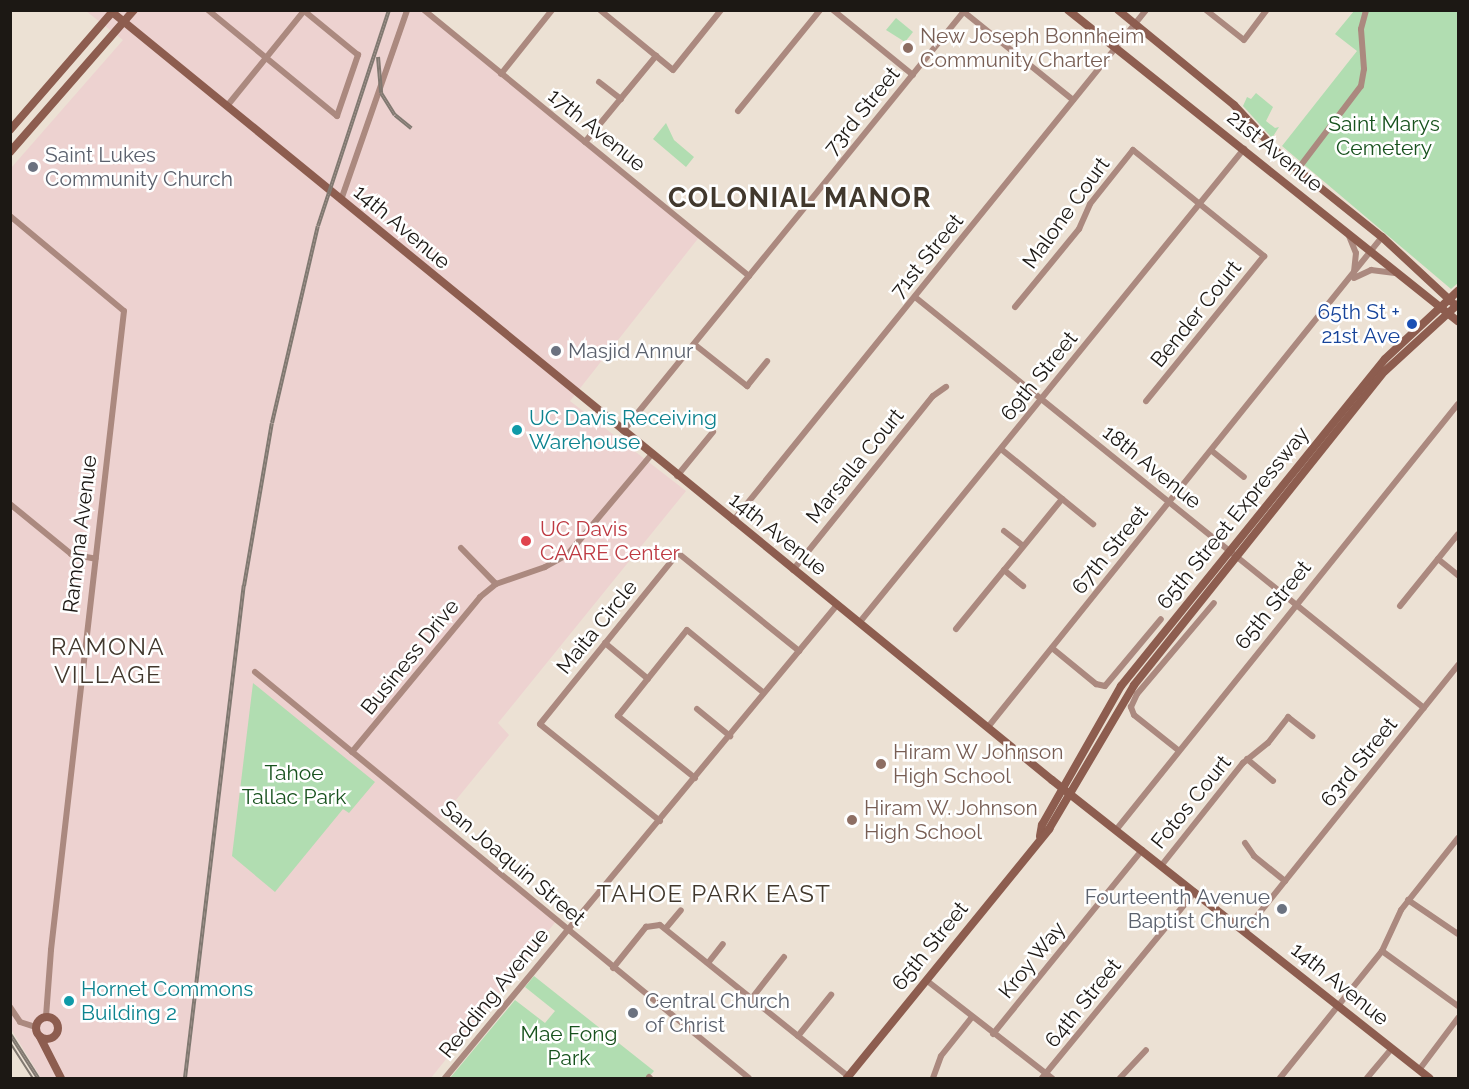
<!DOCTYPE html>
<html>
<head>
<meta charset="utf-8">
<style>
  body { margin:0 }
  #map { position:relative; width:1469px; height:1089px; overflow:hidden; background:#ece1d4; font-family:Raleway,sans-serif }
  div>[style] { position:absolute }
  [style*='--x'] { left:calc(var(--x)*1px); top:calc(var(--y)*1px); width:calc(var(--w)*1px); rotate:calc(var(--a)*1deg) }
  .industrial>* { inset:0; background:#edd2d0 }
  .green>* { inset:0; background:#b1ddb1 }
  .street>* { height:6px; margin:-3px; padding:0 3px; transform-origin:3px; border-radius:3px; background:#ab897f }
  .secondary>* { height:8px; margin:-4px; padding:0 4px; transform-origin:4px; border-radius:4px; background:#8d5d4f }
  .secondary>.ring { margin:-4px; padding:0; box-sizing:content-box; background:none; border:8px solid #8d5d4f; border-radius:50% }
  .tram>* { height:1.5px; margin:-0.75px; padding:0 0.75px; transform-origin:0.75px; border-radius:0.75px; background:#817971 }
  .rail>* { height:4px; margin-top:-2px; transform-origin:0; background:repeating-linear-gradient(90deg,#fff 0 4.5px,#817971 0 9px); box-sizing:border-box; border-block:2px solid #817971 }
  .dots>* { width:16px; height:16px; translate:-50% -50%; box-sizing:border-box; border:3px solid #fff; border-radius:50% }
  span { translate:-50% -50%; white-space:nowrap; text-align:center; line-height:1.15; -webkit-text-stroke:5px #fff; paint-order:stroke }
  .education-label { font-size:21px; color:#785e54 }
  .left { translate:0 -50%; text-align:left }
  .street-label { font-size:21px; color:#1c1814 }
  .park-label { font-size:21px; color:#18521e }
  .worship-label { font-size:21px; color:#5b616d }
  .right { translate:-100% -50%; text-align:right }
  .transit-label { font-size:21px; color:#164399 }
  .culture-label { font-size:21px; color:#0d838f }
  .health-label { font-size:21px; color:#be3a42 }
  .quarter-label { font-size:24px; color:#41382d; letter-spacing:1.5px }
  .district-label { font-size:27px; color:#41382d; font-weight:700; letter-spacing:1.5px }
  .frame { position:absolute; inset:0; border:12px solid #1c1814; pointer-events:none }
</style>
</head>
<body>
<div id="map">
  <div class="industrial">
    <div style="clip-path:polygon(86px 11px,424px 11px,700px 236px,570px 401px,686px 491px,498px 723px,509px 735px,438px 822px,557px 920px,431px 1078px,41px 1078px,11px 1029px,11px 168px,123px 40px)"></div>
  </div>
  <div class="green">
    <div style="clip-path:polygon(1354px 11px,1458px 11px,1458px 283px,1451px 289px,1282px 146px,1357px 51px,1335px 34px)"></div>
    <div style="clip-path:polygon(896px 18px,913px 32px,905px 42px,886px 30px)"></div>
    <div style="clip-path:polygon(1256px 93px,1273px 107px,1266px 121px,1275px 128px,1279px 127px,1272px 138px,1243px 106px,1247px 97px,1251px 99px)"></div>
    <div style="clip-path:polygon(666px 123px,674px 140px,694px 157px,686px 167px,653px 139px)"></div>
    <div style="clip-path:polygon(253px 683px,375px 782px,349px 813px,343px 809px,275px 892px,232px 856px)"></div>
    <div style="clip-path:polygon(534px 976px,654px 1071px,648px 1078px,450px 1078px,515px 1000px,545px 1023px,555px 1011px,525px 987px)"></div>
  </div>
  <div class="street">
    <div style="--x:208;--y:10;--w:167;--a:39.4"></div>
    <div style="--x:337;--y:116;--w:65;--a:-71"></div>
    <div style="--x:358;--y:55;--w:71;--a:-140.7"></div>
    <div style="--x:424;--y:10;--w:420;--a:39.3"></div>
    <div style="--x:600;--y:10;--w:94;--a:39.4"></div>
    <div style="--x:673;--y:70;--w:77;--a:-51.3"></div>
    <div style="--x:833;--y:10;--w:103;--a:39.1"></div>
    <div style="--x:1206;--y:10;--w:48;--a:38.3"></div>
    <div style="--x:1244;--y:40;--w:38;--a:-53"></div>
    <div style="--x:964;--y:12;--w:140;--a:38.9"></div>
    <div style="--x:501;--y:74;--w:82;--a:-51.4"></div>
    <div style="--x:599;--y:82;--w:28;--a:38"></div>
    <div style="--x:227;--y:106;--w:122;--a:-51"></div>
    <div style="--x:738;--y:111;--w:130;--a:-50.9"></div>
    <div style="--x:585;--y:142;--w:112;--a:-50.5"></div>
    <div style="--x:1298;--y:169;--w:104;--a:-52.8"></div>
    <div style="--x:1361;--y:86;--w:17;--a:-80"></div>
    <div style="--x:1364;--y:69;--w:40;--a:-94.3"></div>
    <div style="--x:1361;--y:29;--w:20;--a:-75"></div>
    <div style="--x:341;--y:200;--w:201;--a:-70.8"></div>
    <div style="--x:10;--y:216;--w:148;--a:39.8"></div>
    <div style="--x:124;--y:311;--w:643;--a:96.52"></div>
    <div style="--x:51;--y:950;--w:66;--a:94.3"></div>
    <div style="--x:1349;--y:236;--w:18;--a:68"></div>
    <div style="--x:1356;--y:253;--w:19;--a:96"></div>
    <div style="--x:1354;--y:278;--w:19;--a:-25"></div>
    <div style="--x:1371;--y:270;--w:24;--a:7"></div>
    <div style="--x:915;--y:297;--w:654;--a:38.92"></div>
    <div style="--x:1015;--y:307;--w:101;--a:-50.6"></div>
    <div style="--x:1079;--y:229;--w:27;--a:-66"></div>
    <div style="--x:1090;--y:204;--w:69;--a:-51.5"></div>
    <div style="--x:1133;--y:150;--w:169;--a:39"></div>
    <div style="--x:1264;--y:256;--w:187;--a:129.1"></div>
    <div style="--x:694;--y:344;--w:68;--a:38.4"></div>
    <div style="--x:747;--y:386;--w:32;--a:-51"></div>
    <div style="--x:623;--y:431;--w:542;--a:-50.91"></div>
    <div style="--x:1001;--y:449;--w:119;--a:39.2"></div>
    <div style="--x:1212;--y:451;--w:41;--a:39.1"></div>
    <div style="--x:677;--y:476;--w:57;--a:-50.7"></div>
    <div style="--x:10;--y:504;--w:79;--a:39.3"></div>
    <div style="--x:71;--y:554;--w:25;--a:11"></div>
    <div style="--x:733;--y:521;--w:657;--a:-51.05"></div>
    <div style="--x:1004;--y:531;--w:24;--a:38"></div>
    <div style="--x:461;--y:548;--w:50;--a:45.8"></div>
    <div style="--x:1438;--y:559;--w:26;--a:39"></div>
    <div style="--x:793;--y:570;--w:223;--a:-51.2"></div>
    <div style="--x:933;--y:396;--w:16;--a:-35"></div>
    <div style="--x:1004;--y:570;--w:25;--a:40"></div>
    <div style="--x:1400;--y:606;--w:92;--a:-51.1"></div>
    <div style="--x:859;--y:623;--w:611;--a:-50.92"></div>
    <div style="--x:956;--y:629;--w:168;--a:-50.8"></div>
    <div style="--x:605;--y:643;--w:56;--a:39.9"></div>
    <div style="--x:1052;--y:648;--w:57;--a:39.3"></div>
    <div style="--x:1096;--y:684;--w:9;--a:13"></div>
    <div style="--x:1105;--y:686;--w:87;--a:-50.1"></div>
    <div style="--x:255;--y:672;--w:639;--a:39.42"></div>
    <div style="--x:697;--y:709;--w:43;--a:39.3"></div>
    <div style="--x:988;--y:727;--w:629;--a:-51.2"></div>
    <div style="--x:1178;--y:750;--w:56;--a:-141.5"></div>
    <div style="--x:1134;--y:715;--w:9;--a:-111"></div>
    <div style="--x:1131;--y:707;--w:14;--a:-65"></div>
    <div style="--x:1137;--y:694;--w:119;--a:-49.8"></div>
    <div style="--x:352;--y:752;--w:201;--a:-50.4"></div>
    <div style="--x:480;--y:597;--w:21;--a:-39"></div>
    <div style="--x:496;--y:584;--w:52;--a:-19.1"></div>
    <div style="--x:545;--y:567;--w:26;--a:-29"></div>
    <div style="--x:568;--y:554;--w:129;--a:-50"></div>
    <div style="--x:1247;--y:759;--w:34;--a:40"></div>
    <div style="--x:695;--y:778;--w:99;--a:-141.2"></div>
    <div style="--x:618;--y:716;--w:110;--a:-51.3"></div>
    <div style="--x:687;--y:630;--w:99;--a:39.3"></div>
    <div style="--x:660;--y:821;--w:154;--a:-141.1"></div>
    <div style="--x:540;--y:724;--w:220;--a:-51.1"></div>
    <div style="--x:678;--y:553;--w:156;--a:39"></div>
    <div style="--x:1116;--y:830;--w:546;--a:-51.24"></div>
    <div style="--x:1245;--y:843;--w:16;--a:55"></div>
    <div style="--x:1254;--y:856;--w:40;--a:39"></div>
    <div style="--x:1161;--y:866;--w:132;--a:-51.5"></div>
    <div style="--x:1243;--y:763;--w:32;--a:-39"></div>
    <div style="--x:1268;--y:743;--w:33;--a:-52"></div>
    <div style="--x:1288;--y:717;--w:31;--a:38"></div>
    <div style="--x:1408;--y:900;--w:60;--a:34.2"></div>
    <div style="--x:666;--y:928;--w:23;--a:-50"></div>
    <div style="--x:1245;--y:931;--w:341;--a:-51.3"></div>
    <div style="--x:1382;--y:951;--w:94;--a:35.9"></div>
    <div style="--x:708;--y:963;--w:24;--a:-52"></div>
    <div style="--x:613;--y:968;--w:53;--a:-51.2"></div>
    <div style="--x:646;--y:927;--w:14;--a:-8"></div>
    <div style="--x:660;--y:925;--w:241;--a:38.8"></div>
    <div style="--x:926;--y:980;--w:160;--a:37.9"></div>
    <div style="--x:752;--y:998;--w:52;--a:-52"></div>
    <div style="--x:10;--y:1007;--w:18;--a:56"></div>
    <div style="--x:20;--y:1022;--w:16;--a:18"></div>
    <div style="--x:993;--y:1034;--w:237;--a:-51"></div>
    <div style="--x:798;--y:1036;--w:53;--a:-51.2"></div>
    <div style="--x:1419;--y:1070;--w:65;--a:-53.1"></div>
    <div style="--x:649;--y:1077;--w:1;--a:45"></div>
    <div style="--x:445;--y:1078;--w:614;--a:-50.35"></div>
    <div style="--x:933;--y:1078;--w:23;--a:-70"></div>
    <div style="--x:941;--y:1056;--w:50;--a:-51.5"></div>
    <div style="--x:1042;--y:1078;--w:241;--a:-50.6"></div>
    <div style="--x:1120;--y:1078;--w:38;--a:-47"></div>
    <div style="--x:1280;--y:1078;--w:163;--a:-51.2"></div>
    <div style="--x:1382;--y:951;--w:45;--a:-65.1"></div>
    <div style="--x:1401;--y:910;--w:92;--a:-51.6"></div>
    <div style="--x:1367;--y:1078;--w:39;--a:-50"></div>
  </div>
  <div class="secondary">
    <div style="--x:1068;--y:10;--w:499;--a:38.6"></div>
    <div style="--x:1118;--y:10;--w:150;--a:39.3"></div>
    <div style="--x:1234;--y:105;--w:71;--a:47.3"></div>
    <div style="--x:1282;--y:157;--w:128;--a:38.7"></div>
    <div style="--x:1382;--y:237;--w:96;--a:42.9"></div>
    <div style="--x:112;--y:12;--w:1214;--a:39.25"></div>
    <div style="--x:1052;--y:780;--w:481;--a:38.3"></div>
    <div style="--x:10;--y:130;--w:159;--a:-49.1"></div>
    <div style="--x:10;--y:152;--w:189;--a:-48.9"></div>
    <div style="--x:1040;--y:836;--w:11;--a:-80"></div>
    <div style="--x:1042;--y:825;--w:160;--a:-60.4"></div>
    <div style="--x:1121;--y:686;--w:420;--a:-51.1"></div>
    <div style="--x:1385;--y:359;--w:100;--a:-43"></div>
    <div class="ring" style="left:36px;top:1017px;width:14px;height:14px"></div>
    <div style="--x:40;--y:1037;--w:46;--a:62.9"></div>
    <div style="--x:847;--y:1078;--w:321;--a:-50.9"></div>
    <div style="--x:1049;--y:829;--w:167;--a:-59.4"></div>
    <div style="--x:1134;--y:685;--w:402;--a:-51.4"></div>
    <div style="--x:1385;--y:371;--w:99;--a:-42.5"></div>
  </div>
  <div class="tram">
    <div style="--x:10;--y:1042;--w:43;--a:57.4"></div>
  </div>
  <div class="rail">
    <div style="--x:378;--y:57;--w:36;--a:85"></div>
    <div style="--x:381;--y:93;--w:26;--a:58"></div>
    <div style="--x:395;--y:115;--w:21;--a:39"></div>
    <div style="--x:10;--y:1034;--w:52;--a:57.5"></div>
    <div style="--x:185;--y:1078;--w:496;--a:-83.2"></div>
    <div style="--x:244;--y:586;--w:165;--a:-80.3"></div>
    <div style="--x:272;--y:423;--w:202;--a:-76.9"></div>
    <div style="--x:318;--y:226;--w:227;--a:-71.8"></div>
  </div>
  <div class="dots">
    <div style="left:908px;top:48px;background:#8d6e63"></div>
    <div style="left:33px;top:167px;background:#6b7280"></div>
    <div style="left:1412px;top:324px;background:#1a4fb4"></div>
    <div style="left:556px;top:351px;background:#6b7280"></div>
    <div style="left:517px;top:430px;background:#0f9aa8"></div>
    <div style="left:526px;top:541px;background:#e0444e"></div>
    <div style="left:881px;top:764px;background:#8d6e63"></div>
    <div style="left:852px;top:820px;background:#8d6e63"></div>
    <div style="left:1282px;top:909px;background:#6b7280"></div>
    <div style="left:69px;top:1001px;background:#0f9aa8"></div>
    <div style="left:633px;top:1013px;background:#6b7280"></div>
  </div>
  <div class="education-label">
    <span class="left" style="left:920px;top:48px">New Joseph Bonnheim<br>Community Charter</span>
    <span class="left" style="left:893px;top:764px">Hiram W Johnson<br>High School</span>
    <span class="left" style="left:864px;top:820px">Hiram W. Johnson<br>High School</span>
  </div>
  <div class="street-label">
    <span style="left:862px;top:111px;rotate:-51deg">73rd Street</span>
    <span style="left:597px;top:130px;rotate:39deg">17th Avenue</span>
    <span style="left:1275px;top:151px;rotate:39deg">21st Avenue</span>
    <span style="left:1066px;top:213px;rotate:-54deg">Malone Court</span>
    <span style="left:402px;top:227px;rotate:40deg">14th Avenue</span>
    <span style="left:927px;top:256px;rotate:-51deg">71st Street</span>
    <span style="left:1196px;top:314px;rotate:-51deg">Bender Court</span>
    <span style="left:1039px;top:376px;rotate:-51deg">69th Street</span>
    <span style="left:855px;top:466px;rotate:-51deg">Marsalla Court</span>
    <span style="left:1152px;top:467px;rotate:39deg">18th Avenue</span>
    <span style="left:1233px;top:518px;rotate:-51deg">65th Street Expressway</span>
    <span style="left:80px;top:534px;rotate:-83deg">Ramona Avenue</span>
    <span style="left:778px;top:534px;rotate:39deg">14th Avenue</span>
    <span style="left:1110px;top:550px;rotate:-51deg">67th Street</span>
    <span style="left:1273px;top:605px;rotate:-51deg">65th Street</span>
    <span style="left:597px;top:627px;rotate:-51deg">Maita Circle</span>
    <span style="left:410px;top:657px;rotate:-51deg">Business Drive</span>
    <span style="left:1359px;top:762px;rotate:-51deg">63rd Street</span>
    <span style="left:1191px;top:802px;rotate:-51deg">Fotos Court</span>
    <span style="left:513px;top:863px;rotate:40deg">San Joaquin Street</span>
    <span style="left:930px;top:946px;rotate:-51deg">65th Street</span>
    <span style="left:1032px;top:960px;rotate:-51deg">Kroy Way</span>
    <span style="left:1340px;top:984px;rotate:39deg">14th Avenue</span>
    <span style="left:494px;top:993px;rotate:-51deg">Redding Avenue</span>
    <span style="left:1083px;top:1003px;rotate:-51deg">64th Street</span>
  </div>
  <div class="park-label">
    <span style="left:1384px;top:136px">Saint Marys<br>Cemetery</span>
    <span style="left:294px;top:785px">Tahoe<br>Tallac Park</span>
    <span style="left:569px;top:1046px">Mae Fong<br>Park</span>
  </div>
  <div class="worship-label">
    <span class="left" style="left:45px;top:167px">Saint Lukes<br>Community Church</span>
    <span class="left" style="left:568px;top:351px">Masjid Annur</span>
    <span class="right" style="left:1270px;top:909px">Fourteenth Avenue<br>Baptist Church</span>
    <span class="left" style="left:645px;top:1013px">Central Church<br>of Christ</span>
  </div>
  <div class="transit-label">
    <span class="right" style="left:1400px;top:324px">65th St +<br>21st Ave</span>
  </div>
  <div class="culture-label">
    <span class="left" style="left:529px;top:430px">UC Davis Receiving<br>Warehouse</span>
    <span class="left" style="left:81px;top:1001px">Hornet Commons<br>Building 2</span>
  </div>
  <div class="health-label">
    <span class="left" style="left:540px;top:541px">UC Davis<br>CAARE Center</span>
  </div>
  <div class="quarter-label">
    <span style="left:108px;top:661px">RAMONA<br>VILLAGE</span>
    <span style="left:714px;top:894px">TAHOE PARK EAST</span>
  </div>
  <div class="district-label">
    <span style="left:800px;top:198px">COLONIAL MANOR</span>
  </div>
  <div class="frame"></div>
</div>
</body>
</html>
